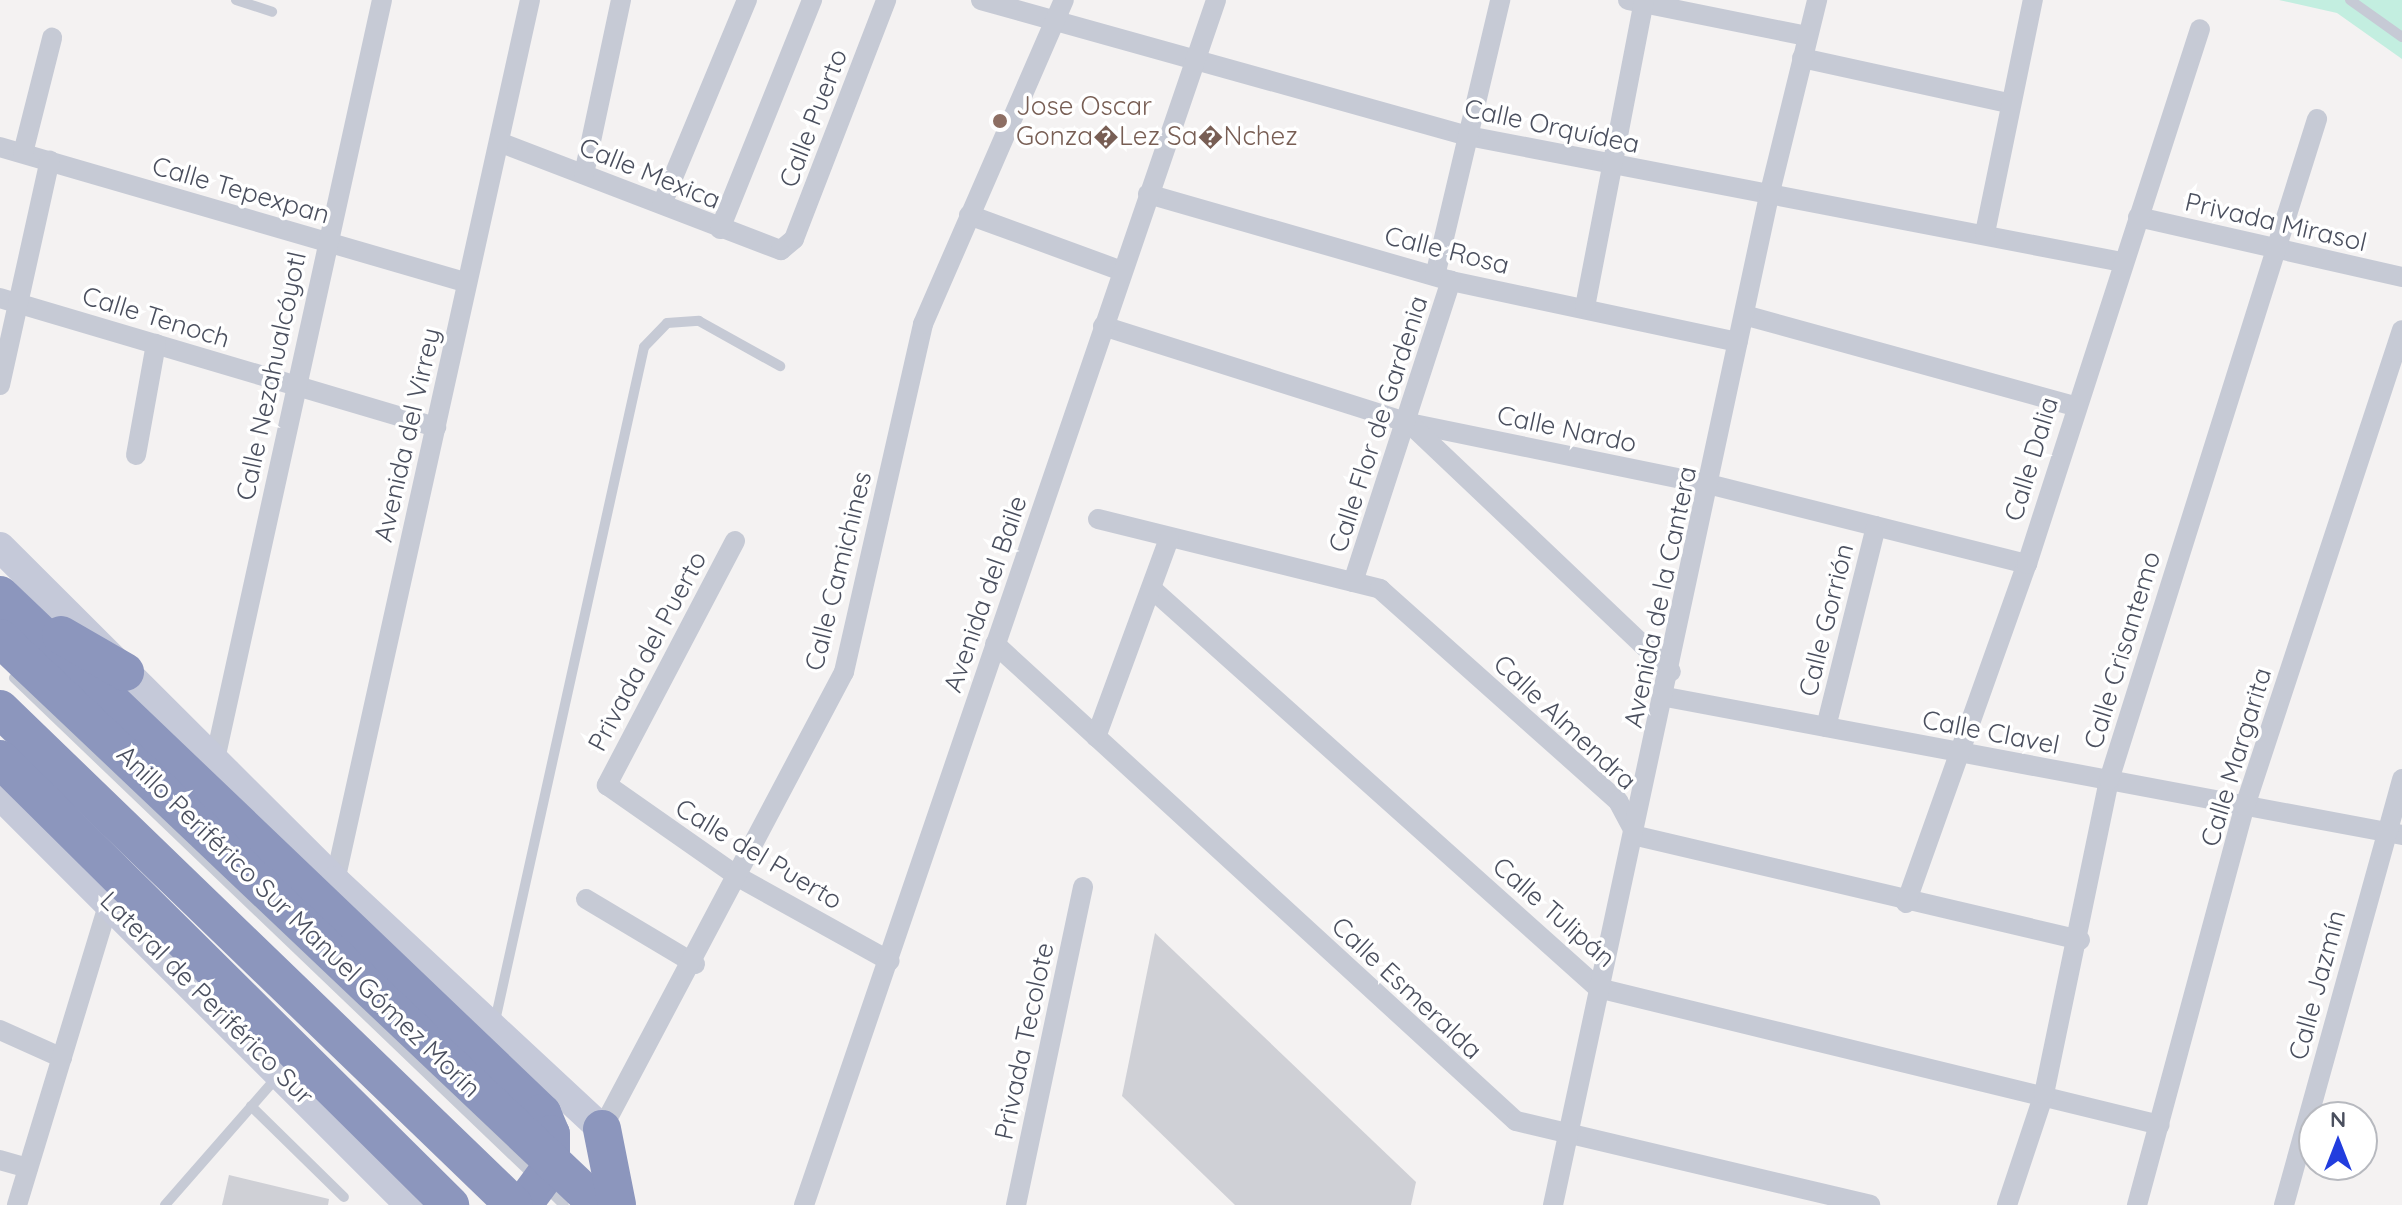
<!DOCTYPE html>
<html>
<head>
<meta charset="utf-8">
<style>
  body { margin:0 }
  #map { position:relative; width:2402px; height:1205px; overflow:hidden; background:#f4f2f2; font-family:Quicksand,sans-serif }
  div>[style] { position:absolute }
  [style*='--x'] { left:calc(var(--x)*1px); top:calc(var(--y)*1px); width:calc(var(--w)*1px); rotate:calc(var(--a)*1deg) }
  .green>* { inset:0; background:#c3eee0 }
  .building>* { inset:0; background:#cfd0d6 }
  .lane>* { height:10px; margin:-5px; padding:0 5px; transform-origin:5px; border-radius:5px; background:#c6cad5 }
  .street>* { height:20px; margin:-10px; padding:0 10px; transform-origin:10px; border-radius:10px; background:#c6cad5 }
  .secondary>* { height:30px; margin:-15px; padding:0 15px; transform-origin:15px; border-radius:15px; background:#c5c9d9 }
  .highway>* { height:38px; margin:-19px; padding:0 19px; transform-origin:19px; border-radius:19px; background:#8c96bd }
  .dots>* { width:22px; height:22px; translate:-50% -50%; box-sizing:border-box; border:4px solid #fff; border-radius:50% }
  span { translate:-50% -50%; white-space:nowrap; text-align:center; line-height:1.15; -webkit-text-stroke:7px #fff; paint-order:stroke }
  .education-label { font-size:26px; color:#785e54 }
  .left { translate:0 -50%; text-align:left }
  .street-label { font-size:26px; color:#4a4f5e }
  .north { position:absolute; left:2298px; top:1101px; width:80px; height:80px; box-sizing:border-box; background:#fff; border:2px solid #b7b9bf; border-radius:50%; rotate:0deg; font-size:22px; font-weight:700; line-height:32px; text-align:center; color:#4a4f5e }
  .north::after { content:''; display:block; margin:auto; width:28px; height:36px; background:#223dde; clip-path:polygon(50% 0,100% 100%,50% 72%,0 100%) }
</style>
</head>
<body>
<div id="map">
  <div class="green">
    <div style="clip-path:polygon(2279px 0,2402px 0,2402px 59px,2337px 13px)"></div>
  </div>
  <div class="building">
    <div style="clip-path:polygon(1155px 933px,1416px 1182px,1411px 1205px,1235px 1205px,1122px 1096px)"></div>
    <div style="clip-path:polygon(229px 1175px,329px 1199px,328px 1205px,222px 1205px)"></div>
  </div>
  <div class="lane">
    <div style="--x:236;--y:0;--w:38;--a:18"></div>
    <div style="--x:2350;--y:0;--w:64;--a:35.4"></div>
    <div style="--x:14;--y:678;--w:720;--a:43.76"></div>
    <div style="--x:495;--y:1021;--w:690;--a:-77.53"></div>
    <div style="--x:644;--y:347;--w:33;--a:-46"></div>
    <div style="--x:667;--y:323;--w:32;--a:-4"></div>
    <div style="--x:699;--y:321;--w:93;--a:29.1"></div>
    <div style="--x:251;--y:1106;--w:130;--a:44.4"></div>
    <div style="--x:546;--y:1187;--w:25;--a:45"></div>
    <div style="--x:165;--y:1205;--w:170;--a:-48.8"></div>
  </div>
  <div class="street">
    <div style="--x:981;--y:0;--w:506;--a:15.6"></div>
    <div style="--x:1468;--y:136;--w:666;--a:10.91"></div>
    <div style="--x:1628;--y:0;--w:183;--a:11.4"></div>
    <div style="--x:1802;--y:58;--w:212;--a:12.3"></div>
    <div style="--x:499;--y:142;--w:302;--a:21"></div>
    <div style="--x:781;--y:250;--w:17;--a:-40"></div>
    <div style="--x:794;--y:239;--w:256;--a:-68.9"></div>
    <div style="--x:0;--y:147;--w:486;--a:16.2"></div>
    <div style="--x:23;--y:153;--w:119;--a:-75.8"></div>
    <div style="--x:584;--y:174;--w:178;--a:-78"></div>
    <div style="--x:1148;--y:194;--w:315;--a:16"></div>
    <div style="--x:1451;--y:281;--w:293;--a:12"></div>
    <div style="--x:662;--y:204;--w:221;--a:-67.4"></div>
    <div style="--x:969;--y:215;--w:163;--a:20.1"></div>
    <div style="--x:2138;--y:217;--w:271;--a:12.8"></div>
    <div style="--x:720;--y:229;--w:247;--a:-68.1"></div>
    <div style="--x:1985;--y:233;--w:238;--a:-78.4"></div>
    <div style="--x:1435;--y:276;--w:284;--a:-76.7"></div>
    <div style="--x:0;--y:298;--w:455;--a:16.5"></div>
    <div style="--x:1585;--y:307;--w:313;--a:-79.1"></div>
    <div style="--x:1744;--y:315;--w:342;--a:15.4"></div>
    <div style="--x:1103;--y:326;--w:321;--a:17.6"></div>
    <div style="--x:1409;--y:423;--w:309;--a:11.6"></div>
    <div style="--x:1712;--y:485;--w:325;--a:14.1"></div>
    <div style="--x:0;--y:385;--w:230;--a:-77.5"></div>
    <div style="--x:1409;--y:423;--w:361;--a:43.5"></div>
    <div style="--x:136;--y:455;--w:113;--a:-79.8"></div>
    <div style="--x:1098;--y:519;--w:291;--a:13.9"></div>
    <div style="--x:1380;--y:589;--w:319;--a:41.7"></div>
    <div style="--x:1618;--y:801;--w:40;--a:62"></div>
    <div style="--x:1637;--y:836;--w:455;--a:13.2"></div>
    <div style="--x:735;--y:541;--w:276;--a:117.7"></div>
    <div style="--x:607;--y:785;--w:162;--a:35"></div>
    <div style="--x:740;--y:878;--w:171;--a:29"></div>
    <div style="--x:1353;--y:582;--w:317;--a:-72"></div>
    <div style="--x:1152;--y:589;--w:598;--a:41.82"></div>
    <div style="--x:1598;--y:988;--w:578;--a:13.7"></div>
    <div style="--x:995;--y:644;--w:706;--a:42.48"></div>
    <div style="--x:1516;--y:1121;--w:364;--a:13.3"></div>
    <div style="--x:1666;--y:697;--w:749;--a:10.62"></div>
    <div style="--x:1826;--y:727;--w:207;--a:-76"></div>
    <div style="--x:1096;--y:737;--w:211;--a:-69.8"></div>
    <div style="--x:214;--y:764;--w:782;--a:-77.6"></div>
    <div style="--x:335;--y:881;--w:902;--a:-77.52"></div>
    <div style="--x:586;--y:899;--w:127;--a:30.8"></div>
    <div style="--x:1906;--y:903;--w:360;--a:-70.4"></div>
    <div style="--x:2027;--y:564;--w:562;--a:-72.08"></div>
    <div style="--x:0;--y:1030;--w:68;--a:24.3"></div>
    <div style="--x:602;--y:1129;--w:517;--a:-62.1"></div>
    <div style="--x:844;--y:672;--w:357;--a:-77.2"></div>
    <div style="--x:923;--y:324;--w:353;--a:-66.5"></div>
    <div style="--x:0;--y:1160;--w:29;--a:16"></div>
    <div style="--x:17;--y:1205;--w:320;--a:-73.1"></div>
    <div style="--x:804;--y:1205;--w:1273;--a:-71.12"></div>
    <div style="--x:1016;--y:1205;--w:325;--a:-78.1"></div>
    <div style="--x:1553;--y:1205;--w:1032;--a:-77.92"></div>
    <div style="--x:1769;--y:196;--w:202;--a:-76.2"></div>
    <div style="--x:2007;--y:1205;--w:117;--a:-71.6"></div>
    <div style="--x:2044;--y:1094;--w:321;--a:-78.3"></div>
    <div style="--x:2109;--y:780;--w:693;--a:-72.53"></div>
    <div style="--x:2137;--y:1205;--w:413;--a:-74.9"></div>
    <div style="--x:2245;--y:806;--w:501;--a:-71.75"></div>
    <div style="--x:2284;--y:1205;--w:442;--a:-74.5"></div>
  </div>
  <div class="secondary">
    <div style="--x:0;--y:547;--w:473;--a:44.9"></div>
    <div style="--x:335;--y:881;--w:364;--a:42.9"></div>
    <div style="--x:0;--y:795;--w:580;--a:45"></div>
  </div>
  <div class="highway">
    <div style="--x:0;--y:595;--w:750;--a:43.7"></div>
    <div style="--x:542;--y:1113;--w:23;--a:67"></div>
    <div style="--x:551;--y:1134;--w:33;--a:90"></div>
    <div style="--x:551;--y:1167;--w:47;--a:126.4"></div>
    <div style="--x:61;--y:635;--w:74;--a:30"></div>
    <div style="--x:0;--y:638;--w:824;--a:43.48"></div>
    <div style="--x:0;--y:709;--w:714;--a:43.98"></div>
    <div style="--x:0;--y:759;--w:634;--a:44.74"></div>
    <div style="--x:602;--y:1129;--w:77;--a:78.8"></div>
  </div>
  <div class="dots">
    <div style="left:1000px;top:121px;background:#8d6e63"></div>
  </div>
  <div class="education-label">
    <span class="left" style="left:1016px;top:121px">Jose Oscar<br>Gonza�Lez Sa�Nchez</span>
  </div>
  <div class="street-label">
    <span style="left:813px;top:118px;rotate:-69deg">Calle Puerto</span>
    <span style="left:1552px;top:126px;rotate:12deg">Calle Orquídea</span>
    <span style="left:650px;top:173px;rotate:22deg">Calle Mexica</span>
    <span style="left:241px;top:190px;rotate:16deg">Calle Tepexpan</span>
    <span style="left:2276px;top:222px;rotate:13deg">Privada Mirasol</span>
    <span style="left:1447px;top:250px;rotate:14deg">Calle Rosa</span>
    <span style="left:156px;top:317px;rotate:17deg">Calle Tenoch</span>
    <span style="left:271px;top:376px;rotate:-78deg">Calle Nezahualcóyotl</span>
    <span style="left:1378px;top:424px;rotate:-72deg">Calle Flor de Gardenia</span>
    <span style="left:1567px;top:429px;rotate:12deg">Calle Nardo</span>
    <span style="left:407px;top:435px;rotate:-77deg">Avenida del Virrey</span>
    <span style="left:2031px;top:459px;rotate:-73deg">Calle Dalia</span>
    <span style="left:838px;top:571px;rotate:-76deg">Calle Camichines</span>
    <span style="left:985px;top:594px;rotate:-71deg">Avenida del Baile</span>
    <span style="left:1660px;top:597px;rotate:-78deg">Avenida de la Cantera</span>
    <span style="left:1826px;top:620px;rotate:-76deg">Calle Gorrión</span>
    <span style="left:2122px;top:650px;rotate:-73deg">Calle Crisantemo</span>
    <span style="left:647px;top:651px;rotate:-62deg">Privada del Puerto</span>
    <span style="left:1565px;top:722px;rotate:43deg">Calle Almendra</span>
    <span style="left:1991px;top:732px;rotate:11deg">Calle Clavel</span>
    <span style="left:2236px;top:757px;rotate:-73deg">Calle Margarita</span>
    <span style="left:759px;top:854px;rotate:31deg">Calle del Puerto</span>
    <span style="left:1554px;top:912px;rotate:41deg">Calle Tulipán</span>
    <span style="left:299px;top:921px;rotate:44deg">Anillo Periférico Sur Manuel Gómez Morín</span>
    <span style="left:2317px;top:985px;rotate:-75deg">Calle Jazmín</span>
    <span style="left:1407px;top:988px;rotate:43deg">Calle Esmeralda</span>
    <span style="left:207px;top:998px;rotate:45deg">Lateral de Periférico Sur</span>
    <span style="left:1024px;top:1041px;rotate:-78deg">Privada Tecolote</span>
  </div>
  <div class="north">N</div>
</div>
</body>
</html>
